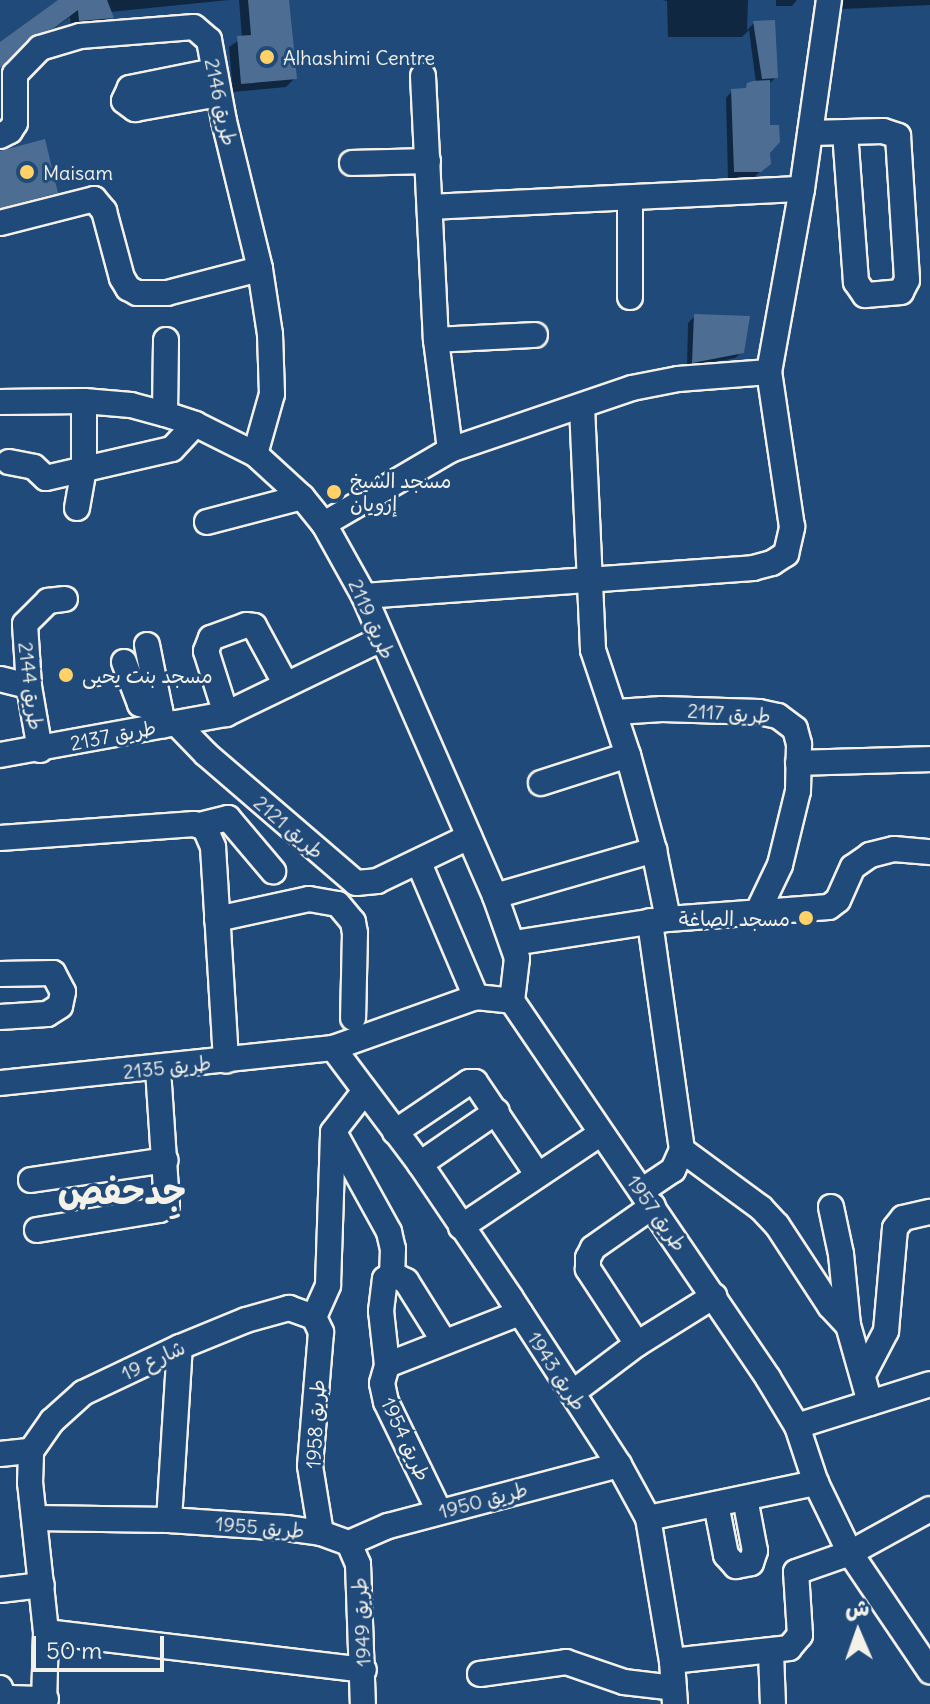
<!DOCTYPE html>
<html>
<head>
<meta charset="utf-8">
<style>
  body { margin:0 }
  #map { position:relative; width:930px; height:1704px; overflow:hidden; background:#1f4a7a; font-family:Delius,"Playpen Sans Arabic",sans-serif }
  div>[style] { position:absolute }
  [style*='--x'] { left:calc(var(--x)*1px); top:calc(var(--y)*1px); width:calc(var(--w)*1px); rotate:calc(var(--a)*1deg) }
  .shadow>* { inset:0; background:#0007 }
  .building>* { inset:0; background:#4d6e92 }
  .roads { filter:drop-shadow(2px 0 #f4f1e8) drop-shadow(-2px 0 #f4f1e8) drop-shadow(0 2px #f4f1e8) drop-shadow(0 -2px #f4f1e8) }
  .minor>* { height:24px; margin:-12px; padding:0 12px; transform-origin:12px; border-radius:12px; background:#1f4a7a }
  .dots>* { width:22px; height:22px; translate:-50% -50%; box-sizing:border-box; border:4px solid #1f4a7a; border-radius:50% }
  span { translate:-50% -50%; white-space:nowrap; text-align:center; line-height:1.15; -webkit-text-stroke:6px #1f4a7a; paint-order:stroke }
  .poi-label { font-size:20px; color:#f4f1e8 }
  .left { translate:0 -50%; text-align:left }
  .right { translate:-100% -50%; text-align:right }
  .street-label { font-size:20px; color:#f4f1e8 }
  .town-label { font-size:36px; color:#f4f1e8; font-weight:700 }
  .north { position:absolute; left:818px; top:1592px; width:80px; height:80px; -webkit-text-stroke:6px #1f4a7a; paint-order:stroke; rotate:358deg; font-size:22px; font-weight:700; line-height:32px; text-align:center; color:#f4f1e8 }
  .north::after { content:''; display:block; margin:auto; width:28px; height:36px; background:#f4f1e8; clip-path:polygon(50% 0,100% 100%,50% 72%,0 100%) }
  .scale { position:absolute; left:32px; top:1636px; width:132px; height:36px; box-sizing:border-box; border:4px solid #f4f1e8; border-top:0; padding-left:10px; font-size:24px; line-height:28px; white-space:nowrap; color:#f4f1e8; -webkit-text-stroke:6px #1f4a7a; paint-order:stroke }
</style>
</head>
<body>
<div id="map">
  <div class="shadow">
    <div style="clip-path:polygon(61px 0,229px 0,110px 12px,111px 18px,103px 26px,71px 29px,70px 17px,43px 36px,19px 45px,0 63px,0 45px)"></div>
    <div style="clip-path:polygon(239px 0,287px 0,295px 78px,286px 87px,233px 92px,229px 47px,242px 38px)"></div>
    <div style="clip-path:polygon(662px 0,748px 0,747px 30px,754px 23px,776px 77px,770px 83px,769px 163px,753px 178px,728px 178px,726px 98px,732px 91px,742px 90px,756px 83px,749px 30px,742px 37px,668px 37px,667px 1px)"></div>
    <div style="clip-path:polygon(776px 0,797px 0,792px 6px,776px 6px)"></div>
    <div style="clip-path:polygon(841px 0,930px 0,930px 5px,843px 9px)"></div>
    <div style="clip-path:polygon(0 152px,56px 192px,47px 201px,0 213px)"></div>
    <div style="clip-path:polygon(695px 316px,742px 352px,735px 358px,687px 368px,688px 323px)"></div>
  </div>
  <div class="building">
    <div style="clip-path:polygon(58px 0,107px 0,114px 18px,79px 21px,78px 10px,54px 28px,30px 37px,0 68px,0 42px)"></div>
    <div style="clip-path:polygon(248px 0,289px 0,297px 79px,241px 84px,237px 36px,251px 35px)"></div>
    <div style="clip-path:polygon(775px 20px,778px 78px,762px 79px,753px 21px)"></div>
    <div style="clip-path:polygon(770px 80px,770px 125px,779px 125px,780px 142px,770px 153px,771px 164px,761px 172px,734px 172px,731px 89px,746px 88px,747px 83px,753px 81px)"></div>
    <div style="clip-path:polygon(45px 139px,58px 193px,0 208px,0 151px)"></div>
    <div style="clip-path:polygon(694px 314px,750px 316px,744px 353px,692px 363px)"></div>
  </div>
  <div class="roads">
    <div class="minor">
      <div style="--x:214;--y:71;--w:86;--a:168.6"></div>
      <div style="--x:130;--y:88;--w:14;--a:115"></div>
      <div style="--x:124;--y:101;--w:14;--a:36"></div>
      <div style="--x:135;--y:109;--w:84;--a:-10.2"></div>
      <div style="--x:423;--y:76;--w:264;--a:87.2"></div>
      <div style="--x:436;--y:340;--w:111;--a:82.7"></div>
      <div style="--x:810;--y:133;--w:73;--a:-1.6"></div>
      <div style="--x:883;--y:131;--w:16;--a:18"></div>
      <div style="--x:898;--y:136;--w:144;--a:86.4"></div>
      <div style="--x:907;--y:280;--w:13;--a:117"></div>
      <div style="--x:901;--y:292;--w:36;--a:175"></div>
      <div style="--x:865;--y:295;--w:16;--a:-125"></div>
      <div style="--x:856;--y:282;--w:150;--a:-94.2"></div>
      <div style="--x:0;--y:136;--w:11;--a:-27"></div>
      <div style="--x:10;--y:131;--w:9;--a:-58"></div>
      <div style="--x:15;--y:123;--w:49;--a:-90"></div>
      <div style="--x:15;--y:74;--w:36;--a:-46"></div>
      <div style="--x:40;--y:48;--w:42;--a:-16.7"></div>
      <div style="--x:80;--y:36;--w:114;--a:-4.5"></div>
      <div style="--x:194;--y:27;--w:20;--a:41"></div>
      <div style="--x:209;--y:40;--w:82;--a:79.5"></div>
      <div style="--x:224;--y:121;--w:152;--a:76.3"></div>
      <div style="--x:352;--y:163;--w:76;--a:-1.5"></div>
      <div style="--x:431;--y:207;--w:371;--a:-2.8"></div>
      <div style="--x:0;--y:223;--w:97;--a:-14.3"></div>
      <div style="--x:94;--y:199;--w:16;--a:50"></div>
      <div style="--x:104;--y:211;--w:69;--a:75"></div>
      <div style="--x:122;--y:278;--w:12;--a:59"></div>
      <div style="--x:128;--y:288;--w:10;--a:29"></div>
      <div style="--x:137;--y:293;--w:30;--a:0"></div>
      <div style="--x:167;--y:293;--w:96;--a:-14.5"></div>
      <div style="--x:260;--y:269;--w:66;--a:81.3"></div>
      <div style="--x:270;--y:334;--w:60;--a:88.1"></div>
      <div style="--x:272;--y:394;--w:62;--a:105.8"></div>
      <div style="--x:630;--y:297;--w:99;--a:-90"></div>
      <div style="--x:436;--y:340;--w:99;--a:-2.9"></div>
      <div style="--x:0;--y:402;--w:84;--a:-0.7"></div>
      <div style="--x:84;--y:401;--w:47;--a:4.9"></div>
      <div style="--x:131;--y:405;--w:35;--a:15"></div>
      <div style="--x:165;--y:414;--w:32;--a:18"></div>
      <div style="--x:195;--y:424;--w:67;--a:26.6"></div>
      <div style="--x:255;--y:454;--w:64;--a:42.5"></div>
      <div style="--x:302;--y:497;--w:35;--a:51"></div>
      <div style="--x:324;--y:524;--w:82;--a:60.9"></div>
      <div style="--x:364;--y:596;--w:327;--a:66.4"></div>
      <div style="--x:495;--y:896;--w:66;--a:70.5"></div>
      <div style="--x:517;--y:958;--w:43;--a:96.6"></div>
      <div style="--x:582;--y:407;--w:243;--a:87.4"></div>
      <div style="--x:593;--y:650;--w:111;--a:71.6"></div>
      <div style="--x:628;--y:755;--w:98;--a:74.7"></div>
      <div style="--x:654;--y:850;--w:70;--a:78.5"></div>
      <div style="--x:165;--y:414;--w:74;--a:-89.2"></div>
      <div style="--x:9;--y:462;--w:25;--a:11"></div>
      <div style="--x:34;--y:467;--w:16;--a:43"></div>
      <div style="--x:46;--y:478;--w:129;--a:-13"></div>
      <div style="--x:172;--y:449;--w:34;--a:-47"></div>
      <div style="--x:77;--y:508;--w:39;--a:-80"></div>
      <div style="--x:84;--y:470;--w:69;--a:-90"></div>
      <div style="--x:207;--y:522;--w:98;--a:-14.7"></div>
      <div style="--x:324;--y:524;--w:146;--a:-30.4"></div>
      <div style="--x:450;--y:450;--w:192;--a:-18.8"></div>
      <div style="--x:632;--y:388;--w:47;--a:-11.1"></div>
      <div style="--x:678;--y:379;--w:91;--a:-4.4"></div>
      <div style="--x:364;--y:596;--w:390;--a:-4.1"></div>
      <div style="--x:753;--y:568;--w:20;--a:-15"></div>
      <div style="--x:772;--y:563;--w:17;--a:-33"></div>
      <div style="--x:786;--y:554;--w:28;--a:-77"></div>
      <div style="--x:792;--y:527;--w:157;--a:-98.4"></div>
      <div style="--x:769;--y:372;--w:186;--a:-79.8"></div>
      <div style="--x:802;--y:189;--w:191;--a:-81.9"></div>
      <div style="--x:147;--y:645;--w:82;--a:78.7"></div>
      <div style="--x:124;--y:662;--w:45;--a:69.1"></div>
      <div style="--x:140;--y:704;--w:21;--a:17"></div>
      <div style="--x:0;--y:679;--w:30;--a:14"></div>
      <div style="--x:616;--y:712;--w:46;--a:-3.7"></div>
      <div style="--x:662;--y:709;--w:97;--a:1.8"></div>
      <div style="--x:759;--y:712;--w:19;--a:12"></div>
      <div style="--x:778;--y:716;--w:21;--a:37"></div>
      <div style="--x:795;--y:729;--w:16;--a:75"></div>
      <div style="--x:799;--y:744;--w:47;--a:91.2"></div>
      <div style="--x:798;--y:791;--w:76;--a:103.7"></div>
      <div style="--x:780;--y:865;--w:49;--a:115.5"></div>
      <div style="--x:226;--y:714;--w:66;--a:-107.6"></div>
      <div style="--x:206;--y:651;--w:14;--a:-69"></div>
      <div style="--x:211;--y:638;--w:37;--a:-20"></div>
      <div style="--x:246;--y:625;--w:8;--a:7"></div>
      <div style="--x:254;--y:626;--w:67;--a:61.5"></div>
      <div style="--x:176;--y:723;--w:43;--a:45.9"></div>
      <div style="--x:206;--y:754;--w:198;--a:40.7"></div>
      <div style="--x:356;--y:883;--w:21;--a:-5"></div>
      <div style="--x:377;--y:881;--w:102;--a:-25.6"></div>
      <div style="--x:40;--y:750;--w:65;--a:-99.8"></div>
      <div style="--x:29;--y:686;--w:62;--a:-93.7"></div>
      <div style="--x:25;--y:624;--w:33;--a:-45"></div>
      <div style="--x:48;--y:601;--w:17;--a:-7"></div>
      <div style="--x:0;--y:755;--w:230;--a:-10.3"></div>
      <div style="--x:226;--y:714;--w:172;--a:-25.8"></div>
      <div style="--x:798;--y:763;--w:132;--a:-1.7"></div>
      <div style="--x:541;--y:783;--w:91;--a:-17.8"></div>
      <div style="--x:200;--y:825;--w:29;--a:-14"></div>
      <div style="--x:228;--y:818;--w:70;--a:49.7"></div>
      <div style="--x:0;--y:838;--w:195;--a:-4.1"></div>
      <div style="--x:194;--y:824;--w:12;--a:20"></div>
      <div style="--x:205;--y:828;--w:21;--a:67"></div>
      <div style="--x:213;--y:847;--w:214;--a:86.5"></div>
      <div style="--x:419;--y:863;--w:146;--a:67"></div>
      <div style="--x:495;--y:896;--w:166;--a:-16.1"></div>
      <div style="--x:217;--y:919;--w:94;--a:-12.3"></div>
      <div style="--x:309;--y:899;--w:29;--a:10"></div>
      <div style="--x:338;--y:904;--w:23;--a:50"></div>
      <div style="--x:353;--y:922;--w:11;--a:80"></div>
      <div style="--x:355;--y:933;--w:85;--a:91.3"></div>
      <div style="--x:514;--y:943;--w:156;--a:-8.9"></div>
      <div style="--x:668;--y:919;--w:161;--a:-4.3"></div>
      <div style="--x:829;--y:907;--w:11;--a:-38"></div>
      <div style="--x:838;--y:900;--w:36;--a:-66"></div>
      <div style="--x:853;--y:867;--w:21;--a:-35"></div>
      <div style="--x:870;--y:855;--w:25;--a:-14"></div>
      <div style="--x:894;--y:849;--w:36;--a:5"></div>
      <div style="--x:0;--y:974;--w:53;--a:-1.1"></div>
      <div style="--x:53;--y:973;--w:21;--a:62"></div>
      <div style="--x:63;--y:992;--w:14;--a:102"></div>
      <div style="--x:60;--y:1006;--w:15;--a:148"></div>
      <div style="--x:47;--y:1014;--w:47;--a:176.3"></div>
      <div style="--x:512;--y:1001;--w:456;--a:55.8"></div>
      <div style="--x:768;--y:1378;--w:56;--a:58.9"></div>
      <div style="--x:797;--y:1426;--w:60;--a:71.6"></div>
      <div style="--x:816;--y:1483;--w:78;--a:64.1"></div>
      <div style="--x:850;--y:1553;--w:143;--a:55.9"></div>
      <div style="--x:333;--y:1048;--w:145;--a:53.1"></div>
      <div style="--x:420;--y:1164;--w:161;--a:55.9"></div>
      <div style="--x:510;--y:1297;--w:200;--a:57"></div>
      <div style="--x:619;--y:1465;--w:60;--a:61.3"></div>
      <div style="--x:648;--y:1518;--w:145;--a:80.5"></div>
      <div style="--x:672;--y:1661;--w:43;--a:86"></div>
      <div style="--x:0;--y:1083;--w:335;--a:-6"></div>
      <div style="--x:333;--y:1048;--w:152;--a:-19.6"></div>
      <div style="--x:476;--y:997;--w:36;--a:6"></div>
      <div style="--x:395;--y:1132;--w:89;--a:-34"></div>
      <div style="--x:469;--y:1082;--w:6;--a:0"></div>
      <div style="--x:475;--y:1082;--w:111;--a:56"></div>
      <div style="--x:335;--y:1134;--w:112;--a:61.1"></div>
      <div style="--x:389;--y:1232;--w:17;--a:77"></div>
      <div style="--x:393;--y:1249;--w:25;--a:92"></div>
      <div style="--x:682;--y:1150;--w:98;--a:36.3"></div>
      <div style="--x:761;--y:1208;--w:23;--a:47"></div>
      <div style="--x:777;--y:1225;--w:97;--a:56.8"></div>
      <div style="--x:830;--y:1306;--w:26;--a:47"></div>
      <div style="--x:420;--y:1164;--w:93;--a:-34.5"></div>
      <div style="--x:31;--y:1180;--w:136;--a:-8.4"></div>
      <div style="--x:643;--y:1190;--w:36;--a:-34"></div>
      <div style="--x:673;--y:1170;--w:22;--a:-66"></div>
      <div style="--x:682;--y:1150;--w:231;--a:-98"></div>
      <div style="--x:831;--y:1207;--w:48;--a:78"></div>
      <div style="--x:841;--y:1254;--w:71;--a:84.4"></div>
      <div style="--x:848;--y:1325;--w:81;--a:74.2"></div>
      <div style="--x:461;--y:1227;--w:167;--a:-33.8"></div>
      <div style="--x:37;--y:1230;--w:124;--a:-9.3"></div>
      <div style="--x:159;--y:1210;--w:9;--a:-32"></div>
      <div style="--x:167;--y:1205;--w:137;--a:-93.8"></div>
      <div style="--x:314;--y:1317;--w:35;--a:-66"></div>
      <div style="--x:328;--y:1285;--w:153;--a:-88.1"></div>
      <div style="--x:333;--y:1132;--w:51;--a:-52.2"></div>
      <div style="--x:314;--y:1317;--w:17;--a:65"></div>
      <div style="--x:321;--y:1332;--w:134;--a:94.7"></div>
      <div style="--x:310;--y:1466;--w:68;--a:80.7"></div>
      <div style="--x:637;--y:1344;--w:90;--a:-123.2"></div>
      <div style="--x:588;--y:1269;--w:11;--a:-90"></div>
      <div style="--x:588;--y:1258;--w:11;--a:-63"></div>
      <div style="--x:593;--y:1248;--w:73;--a:-35"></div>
      <div style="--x:387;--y:1365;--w:143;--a:-21.4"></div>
      <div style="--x:863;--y:1375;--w:50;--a:-62.4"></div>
      <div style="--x:886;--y:1331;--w:103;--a:-85"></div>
      <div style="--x:895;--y:1228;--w:13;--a:-51"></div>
      <div style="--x:903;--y:1218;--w:28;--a:-13"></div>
      <div style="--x:572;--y:1393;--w:81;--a:-37"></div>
      <div style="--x:637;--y:1344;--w:91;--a:-31.9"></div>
      <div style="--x:797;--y:1426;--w:139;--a:-17.5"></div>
      <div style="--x:0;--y:1454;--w:31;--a:-6"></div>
      <div style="--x:716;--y:1504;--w:52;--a:78.9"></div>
      <div style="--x:726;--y:1555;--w:15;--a:48"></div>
      <div style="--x:736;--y:1566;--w:15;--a:-11"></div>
      <div style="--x:751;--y:1563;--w:13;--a:-72"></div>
      <div style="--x:755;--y:1551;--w:54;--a:-100.7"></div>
      <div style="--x:439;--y:1511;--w:121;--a:-115.9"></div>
      <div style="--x:386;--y:1402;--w:19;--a:-102"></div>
      <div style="--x:382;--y:1383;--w:19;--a:-74"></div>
      <div style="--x:387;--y:1365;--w:54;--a:-96.3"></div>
      <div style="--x:381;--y:1311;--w:32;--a:-83"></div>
      <div style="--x:385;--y:1279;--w:9;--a:-36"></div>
      <div style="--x:392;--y:1274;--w:16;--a:27"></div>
      <div style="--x:406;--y:1281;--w:70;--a:57.9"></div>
      <div style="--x:35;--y:1518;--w:134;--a:0.9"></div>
      <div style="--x:169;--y:1520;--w:117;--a:3.9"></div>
      <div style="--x:286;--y:1528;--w:35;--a:8"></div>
      <div style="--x:321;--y:1533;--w:30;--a:20"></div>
      <div style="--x:648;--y:1518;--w:172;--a:-11.8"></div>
      <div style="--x:169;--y:1520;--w:173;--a:-86.4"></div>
      <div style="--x:349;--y:1543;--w:43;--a:-23.6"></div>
      <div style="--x:388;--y:1526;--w:239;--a:-14.8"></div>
      <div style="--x:349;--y:1543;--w:23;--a:67"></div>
      <div style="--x:358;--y:1564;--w:140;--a:88"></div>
      <div style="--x:0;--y:1590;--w:42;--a:-6.8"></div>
      <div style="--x:46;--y:1632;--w:320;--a:6.8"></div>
      <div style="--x:771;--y:1653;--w:51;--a:87.8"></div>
      <div style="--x:672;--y:1661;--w:118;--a:-6.3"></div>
      <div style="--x:789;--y:1648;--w:17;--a:-50"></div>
      <div style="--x:800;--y:1635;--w:63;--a:-93.6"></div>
      <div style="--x:796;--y:1572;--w:57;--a:-19.4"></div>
      <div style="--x:850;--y:1553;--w:91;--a:-28.8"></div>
      <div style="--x:480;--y:1674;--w:87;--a:-7.9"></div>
      <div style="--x:566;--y:1662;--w:61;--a:19"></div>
      <div style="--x:624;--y:1682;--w:50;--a:6.8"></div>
      <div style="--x:0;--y:1688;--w:6;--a:72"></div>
      <div style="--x:2;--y:1694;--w:9;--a:27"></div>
      <div style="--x:10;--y:1698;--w:36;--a:2"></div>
      <div style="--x:44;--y:1704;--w:72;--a:-88.4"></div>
      <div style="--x:46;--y:1632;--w:150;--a:-96.1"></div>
      <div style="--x:30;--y:1483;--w:32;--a:-88"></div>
      <div style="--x:31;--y:1451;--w:37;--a:-55"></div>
      <div style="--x:52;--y:1421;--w:42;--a:-42.1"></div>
      <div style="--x:83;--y:1393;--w:107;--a:-25.4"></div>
      <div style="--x:180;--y:1347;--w:71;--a:-22.2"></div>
      <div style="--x:246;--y:1320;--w:45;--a:-15.6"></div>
      <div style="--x:289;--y:1308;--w:27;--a:20"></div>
    </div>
  </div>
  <div class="dots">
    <div style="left:267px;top:57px;background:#ffd166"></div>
    <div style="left:27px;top:172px;background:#ffd166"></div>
    <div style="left:334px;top:492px;background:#ffd166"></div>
    <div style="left:66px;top:675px;background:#ffd166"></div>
    <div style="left:806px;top:918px;background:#ffd166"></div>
  </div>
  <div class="poi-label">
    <span class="left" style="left:283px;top:57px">Alhashimi Centre</span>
    <span class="left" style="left:43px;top:172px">Maisam</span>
    <span class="left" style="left:350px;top:492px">مسجد الشيخ<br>إرويان</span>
    <span class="left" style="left:82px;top:675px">مسجد بنت يحيى</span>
    <span class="right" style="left:790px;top:918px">مسجد الصاغة</span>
  </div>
  <div class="street-label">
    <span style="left:221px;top:102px;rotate:78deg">طريق 2146</span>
    <span style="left:372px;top:619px;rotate:66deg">طريق 2119</span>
    <span style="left:31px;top:686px;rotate:83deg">طريق 2144</span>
    <span style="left:729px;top:713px;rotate:4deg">طريق 2117</span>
    <span style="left:113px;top:735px;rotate:-11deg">طريق 2137</span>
    <span style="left:289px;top:827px;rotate:41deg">طريق 2121</span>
    <span style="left:167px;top:1067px;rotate:-6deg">طريق 2135</span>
    <span style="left:657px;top:1213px;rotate:55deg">طريق 1957</span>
    <span style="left:153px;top:1360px;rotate:-25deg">شارع 19</span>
    <span style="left:557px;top:1371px;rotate:57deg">طريق 1943</span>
    <span style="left:315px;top:1424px;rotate:-87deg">طريق 1958</span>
    <span style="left:406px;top:1439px;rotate:65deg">طريق 1954</span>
    <span style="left:483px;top:1500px;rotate:-15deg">طريق 1950</span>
    <span style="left:260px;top:1527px;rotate:5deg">طريق 1955</span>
    <span style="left:361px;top:1622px;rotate:-93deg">طريق 1949</span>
  </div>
  <div class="town-label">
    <span style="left:122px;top:1192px">جِدحفص</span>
  </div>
  <div class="north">ش</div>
  <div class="scale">50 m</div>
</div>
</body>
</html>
